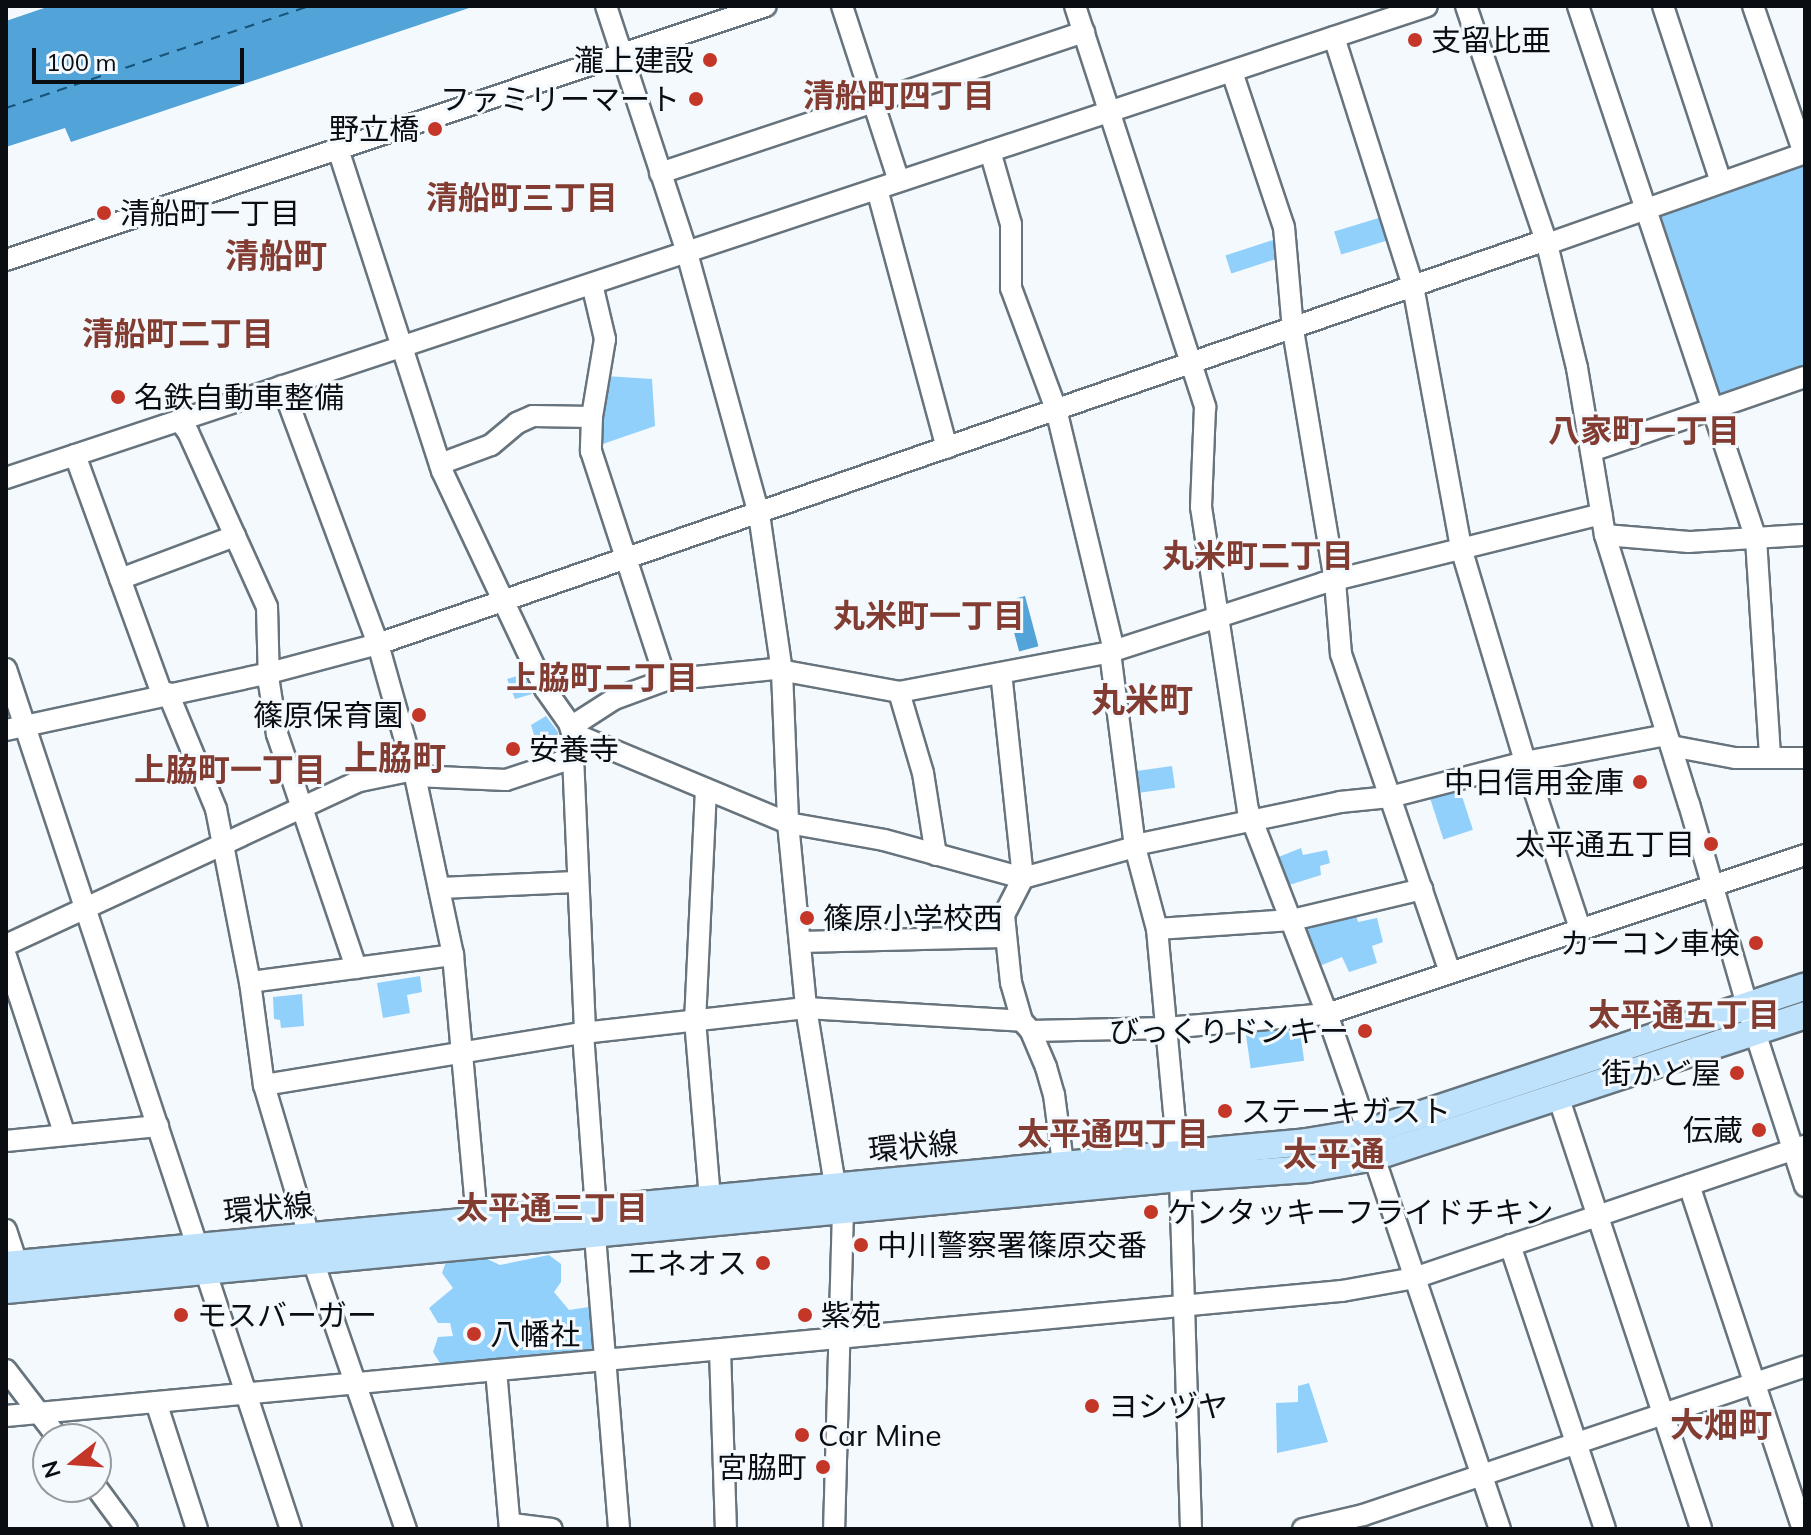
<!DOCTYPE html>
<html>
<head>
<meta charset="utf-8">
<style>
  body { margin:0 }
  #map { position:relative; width:1811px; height:1535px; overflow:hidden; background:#f3f9fd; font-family:Mulish,"Noto Sans JP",sans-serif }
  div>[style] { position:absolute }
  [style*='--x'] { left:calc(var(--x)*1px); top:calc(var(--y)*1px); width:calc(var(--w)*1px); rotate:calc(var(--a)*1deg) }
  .green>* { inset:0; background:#92d0fc; transform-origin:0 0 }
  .water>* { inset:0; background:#52a3d8; transform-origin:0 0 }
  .ferry>* { height:2px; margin-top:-1px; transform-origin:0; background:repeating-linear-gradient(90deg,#185479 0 10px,transparent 0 18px) }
  .roads { filter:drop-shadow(2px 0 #67747d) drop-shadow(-2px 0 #67747d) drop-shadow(0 2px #67747d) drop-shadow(0 -2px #67747d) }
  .minor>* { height:20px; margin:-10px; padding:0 10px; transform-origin:10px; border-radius:10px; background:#fff }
  .major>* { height:26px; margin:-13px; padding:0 13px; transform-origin:13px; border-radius:13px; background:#bee2fb }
  .dots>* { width:22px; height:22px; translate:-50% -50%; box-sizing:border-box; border:4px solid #f3f9fd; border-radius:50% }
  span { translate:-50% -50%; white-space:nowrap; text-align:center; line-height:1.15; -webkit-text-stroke:6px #f3f9fd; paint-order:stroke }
  .poi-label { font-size:30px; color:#0a0e12 }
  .left { translate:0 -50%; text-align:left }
  .right { translate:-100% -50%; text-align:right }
  .street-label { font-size:30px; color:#0a0e12 }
  .neighbourhood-label { font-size:32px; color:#823c32; font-weight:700 }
  .quarter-label { font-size:34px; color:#823c32; font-weight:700 }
  .frame { position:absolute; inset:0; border:8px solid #0a0e12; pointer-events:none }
  .north { position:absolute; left:32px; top:1423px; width:80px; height:80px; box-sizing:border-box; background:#f3f9fd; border:2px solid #969b9f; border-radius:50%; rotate:253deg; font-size:22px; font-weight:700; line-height:32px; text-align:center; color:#0a0e12 }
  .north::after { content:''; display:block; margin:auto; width:28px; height:36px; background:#c33628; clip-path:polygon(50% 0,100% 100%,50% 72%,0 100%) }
  .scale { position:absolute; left:32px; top:48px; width:212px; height:36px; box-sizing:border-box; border:4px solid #0a0e12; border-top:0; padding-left:10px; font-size:24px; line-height:28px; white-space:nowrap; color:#0a0e12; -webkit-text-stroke:6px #f3f9fd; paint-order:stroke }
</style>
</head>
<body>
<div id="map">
  <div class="green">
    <div style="clip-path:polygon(1805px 161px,1805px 366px,1720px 396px,1714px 393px,1652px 213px)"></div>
    <div style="left:1382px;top:217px;width:24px;height:50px;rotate:73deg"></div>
    <div style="left:1273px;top:240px;width:19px;height:50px;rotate:72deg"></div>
    <div style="clip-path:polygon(606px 376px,652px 379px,655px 426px,597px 446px)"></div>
    <div style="clip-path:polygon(524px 674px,532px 694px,515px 699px,507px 679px)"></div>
    <div style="clip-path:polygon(546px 716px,558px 732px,558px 745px,538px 748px,531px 725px)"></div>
    <div style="left:1172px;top:766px;width:22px;height:41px;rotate:82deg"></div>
    <div style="left:1459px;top:787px;width:45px;height:31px;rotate:72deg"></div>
    <div style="clip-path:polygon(1301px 848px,1303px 855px,1327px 850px,1330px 863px,1320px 866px,1321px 875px,1286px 886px,1276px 858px)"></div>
    <div style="clip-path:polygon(1355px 910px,1358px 922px,1377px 918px,1383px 942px,1372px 946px,1377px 963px,1349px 972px,1342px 957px,1317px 967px,1302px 927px)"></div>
    <div style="clip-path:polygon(420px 976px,422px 992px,407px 995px,410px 1013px,383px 1018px,377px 983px)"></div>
    <div style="clip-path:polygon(302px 994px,304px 1026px,281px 1028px,280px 1020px,274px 1019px,273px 997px)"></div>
    <div style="left:1299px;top:1024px;width:37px;height:54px;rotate:82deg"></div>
    <div style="clip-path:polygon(479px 1255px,500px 1265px,549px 1255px,561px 1264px,561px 1282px,554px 1292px,569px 1310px,589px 1307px,598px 1312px,599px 1351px,448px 1376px,433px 1352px,438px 1337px,453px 1336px,450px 1323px,438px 1323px,429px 1308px,453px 1288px,442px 1273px,447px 1259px,465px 1260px)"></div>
    <div style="clip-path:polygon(1309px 1383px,1328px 1442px,1277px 1453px,1276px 1403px,1298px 1402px,1298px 1386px)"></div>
  </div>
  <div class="water">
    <div style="clip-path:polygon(50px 6px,475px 6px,71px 142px,65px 128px,6px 147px,6px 21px)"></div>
    <div style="left:1025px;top:596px;width:52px;height:20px;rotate:75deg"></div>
  </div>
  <div class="ferry">
    <div style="--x:6;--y:108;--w:320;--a:-18.6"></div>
  </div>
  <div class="roads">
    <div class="minor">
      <div style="--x:606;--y:6;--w:260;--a:71.8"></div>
      <div style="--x:687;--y:253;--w:271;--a:74.6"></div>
      <div style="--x:759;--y:514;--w:159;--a:81.7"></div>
      <div style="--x:782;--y:671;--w:152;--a:87.7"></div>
      <div style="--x:788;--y:823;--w:186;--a:84.4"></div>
      <div style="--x:806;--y:1008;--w:179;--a:80.7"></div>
      <div style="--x:835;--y:1185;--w:26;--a:72"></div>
      <div style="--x:843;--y:1210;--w:319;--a:91.6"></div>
      <div style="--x:842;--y:6;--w:184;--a:72"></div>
      <div style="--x:1075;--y:6;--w:422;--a:72"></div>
      <div style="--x:1205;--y:407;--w:100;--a:92.3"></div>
      <div style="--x:1201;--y:507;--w:307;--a:81.2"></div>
      <div style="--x:1248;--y:810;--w:219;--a:68.8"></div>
      <div style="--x:1327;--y:1014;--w:125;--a:70.8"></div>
      <div style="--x:1466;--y:6;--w:251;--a:71.2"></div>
      <div style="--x:1547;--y:244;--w:128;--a:76.4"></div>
      <div style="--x:1577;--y:368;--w:169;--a:80.5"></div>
      <div style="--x:1605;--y:535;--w:282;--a:72.7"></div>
      <div style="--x:1689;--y:804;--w:237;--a:73.9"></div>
      <div style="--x:1755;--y:1032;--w:162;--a:72"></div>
      <div style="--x:1578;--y:6;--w:562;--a:71.53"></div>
      <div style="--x:1756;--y:539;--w:218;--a:86.3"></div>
      <div style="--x:1663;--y:6;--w:185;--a:71.8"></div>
      <div style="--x:1753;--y:6;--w:156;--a:70.9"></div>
      <div style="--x:1334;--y:37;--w:261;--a:72.4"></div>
      <div style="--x:1413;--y:286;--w:266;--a:79.6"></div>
      <div style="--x:1461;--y:548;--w:223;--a:73.3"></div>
      <div style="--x:1525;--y:762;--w:175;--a:71.7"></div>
      <div style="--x:1232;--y:72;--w:163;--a:71.5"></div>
      <div style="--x:1284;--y:227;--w:103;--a:85"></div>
      <div style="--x:1293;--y:330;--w:254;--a:80.5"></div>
      <div style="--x:1335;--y:581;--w:73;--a:85.3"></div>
      <div style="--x:1341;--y:654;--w:336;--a:71.1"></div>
      <div style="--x:338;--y:149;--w:338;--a:72.1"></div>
      <div style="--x:442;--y:471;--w:241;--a:64.7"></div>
      <div style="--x:545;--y:689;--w:42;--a:54.8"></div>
      <div style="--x:569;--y:723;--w:10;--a:73"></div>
      <div style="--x:572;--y:733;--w:300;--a:87.5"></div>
      <div style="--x:990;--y:151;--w:76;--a:74"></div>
      <div style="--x:1011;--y:224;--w:64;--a:90"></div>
      <div style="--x:1011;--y:288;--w:129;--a:69.6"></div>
      <div style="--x:1056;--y:409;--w:248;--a:76.5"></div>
      <div style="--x:660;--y:173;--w:447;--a:-18.4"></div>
      <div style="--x:877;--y:189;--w:268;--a:74.9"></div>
      <div style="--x:1547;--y:244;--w:274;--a:-19.4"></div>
      <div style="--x:6;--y:260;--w:801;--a:-18.48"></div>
      <div style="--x:592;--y:284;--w:57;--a:76.7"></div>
      <div style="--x:605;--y:339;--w:79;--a:99.5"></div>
      <div style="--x:592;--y:417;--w:34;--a:92"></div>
      <div style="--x:591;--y:451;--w:241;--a:71.9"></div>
      <div style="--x:282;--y:386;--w:275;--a:69.6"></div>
      <div style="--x:378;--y:644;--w:137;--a:74.3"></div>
      <div style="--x:415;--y:776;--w:183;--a:78"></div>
      <div style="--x:453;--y:955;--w:266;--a:84.8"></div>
      <div style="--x:179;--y:420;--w:15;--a:53"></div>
      <div style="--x:188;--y:432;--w:192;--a:65.7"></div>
      <div style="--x:267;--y:607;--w:76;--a:88.5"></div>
      <div style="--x:269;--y:683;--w:52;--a:81.1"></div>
      <div style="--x:277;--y:734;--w:247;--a:71.3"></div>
      <div style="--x:1591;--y:451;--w:226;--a:-19.1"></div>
      <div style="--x:75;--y:455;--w:254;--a:70"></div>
      <div style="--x:440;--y:464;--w:54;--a:-20.4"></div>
      <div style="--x:491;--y:445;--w:34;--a:-40"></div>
      <div style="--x:517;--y:423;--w:17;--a:-24"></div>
      <div style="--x:533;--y:416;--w:59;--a:1"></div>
      <div style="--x:6;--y:478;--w:1497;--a:-18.37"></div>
      <div style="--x:1605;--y:535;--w:84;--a:4.8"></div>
      <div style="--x:1689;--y:542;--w:116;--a:-3.5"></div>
      <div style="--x:120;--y:579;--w:123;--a:-20.5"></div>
      <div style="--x:1110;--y:652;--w:197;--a:82.7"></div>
      <div style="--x:1135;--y:847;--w:85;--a:75"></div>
      <div style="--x:1157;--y:929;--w:226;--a:84.7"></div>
      <div style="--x:6;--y:669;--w:906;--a:71.67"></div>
      <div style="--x:899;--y:692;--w:84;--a:73.5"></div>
      <div style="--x:923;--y:773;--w:83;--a:81"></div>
      <div style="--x:168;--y:693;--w:126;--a:67.5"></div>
      <div style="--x:216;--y:809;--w:176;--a:78.9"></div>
      <div style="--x:250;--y:982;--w:104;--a:82.3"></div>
      <div style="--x:264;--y:1085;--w:158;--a:73.4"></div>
      <div style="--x:6;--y:730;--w:269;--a:-12.2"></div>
      <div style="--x:269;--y:673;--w:113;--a:-14.9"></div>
      <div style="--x:378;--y:644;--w:1236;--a:-19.08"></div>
      <div style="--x:572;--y:733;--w:14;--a:-56"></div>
      <div style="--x:580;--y:721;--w:40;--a:-32.9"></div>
      <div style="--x:614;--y:699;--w:55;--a:-20.1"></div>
      <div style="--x:666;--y:680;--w:109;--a:-5.8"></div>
      <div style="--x:774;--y:669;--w:127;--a:10.4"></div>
      <div style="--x:899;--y:692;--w:215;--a:-10.7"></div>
      <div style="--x:1110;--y:652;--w:224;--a:-17.9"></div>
      <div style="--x:1323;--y:583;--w:287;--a:-13.9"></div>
      <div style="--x:572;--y:733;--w:234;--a:22.6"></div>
      <div style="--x:788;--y:823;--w:97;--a:10"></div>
      <div style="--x:884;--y:840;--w:144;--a:15.3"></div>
      <div style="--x:1023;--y:878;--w:206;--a:-96.1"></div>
      <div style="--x:1671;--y:746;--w:65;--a:10.6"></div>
      <div style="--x:1735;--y:758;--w:70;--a:0"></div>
      <div style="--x:415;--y:776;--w:91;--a:2.5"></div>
      <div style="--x:506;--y:780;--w:71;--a:-18.2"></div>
      <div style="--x:706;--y:789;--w:231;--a:92.7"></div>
      <div style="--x:695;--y:1020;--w:178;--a:85.2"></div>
      <div style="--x:1135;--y:845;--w:209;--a:-11.8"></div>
      <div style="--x:1340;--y:802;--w:50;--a:-5.7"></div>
      <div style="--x:1390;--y:797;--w:139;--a:-14.5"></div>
      <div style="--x:1525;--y:762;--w:144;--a:-10.8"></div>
      <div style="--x:439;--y:888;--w:138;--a:-2.5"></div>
      <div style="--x:1157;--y:929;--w:135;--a:-3.8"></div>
      <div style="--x:1292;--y:920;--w:134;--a:-13.4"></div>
      <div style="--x:800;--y:942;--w:204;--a:-1.4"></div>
      <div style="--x:6;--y:945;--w:390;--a:-24.9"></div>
      <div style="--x:360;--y:781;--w:55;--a:-11.5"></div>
      <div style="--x:6;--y:956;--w:188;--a:71.8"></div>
      <div style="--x:250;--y:982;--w:205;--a:-7.6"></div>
      <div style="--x:1031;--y:1031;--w:135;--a:-1.3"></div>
      <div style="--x:1166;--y:1028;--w:162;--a:-5"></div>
      <div style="--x:1327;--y:1014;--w:504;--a:-18.4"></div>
      <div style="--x:583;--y:1033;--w:175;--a:85.8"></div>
      <div style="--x:264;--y:1085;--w:323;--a:-9.3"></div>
      <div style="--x:583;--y:1033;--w:224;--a:-6.4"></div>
      <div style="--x:806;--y:1008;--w:216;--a:3.4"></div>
      <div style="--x:1558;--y:1096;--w:456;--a:71.7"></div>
      <div style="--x:6;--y:1141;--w:153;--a:-5.6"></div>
      <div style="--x:1374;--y:1157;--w:393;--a:71.3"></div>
      <div style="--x:1063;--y:1163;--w:69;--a:-97.5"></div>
      <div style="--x:1054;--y:1095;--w:29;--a:-106"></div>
      <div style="--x:1046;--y:1067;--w:39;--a:-113"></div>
      <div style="--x:1031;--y:1031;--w:13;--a:-132"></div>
      <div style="--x:1022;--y:1021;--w:40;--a:-106"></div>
      <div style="--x:1011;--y:983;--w:68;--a:-95.9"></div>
      <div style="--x:1004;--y:915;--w:42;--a:-62.8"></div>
      <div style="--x:1023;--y:878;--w:116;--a:-15.5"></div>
      <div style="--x:1180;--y:1178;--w:351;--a:88.2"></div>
      <div style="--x:1689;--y:1185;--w:362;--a:71.7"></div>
      <div style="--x:6;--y:1230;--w:36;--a:72"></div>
      <div style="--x:595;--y:1236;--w:294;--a:85.3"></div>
      <div style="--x:1510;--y:1245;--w:299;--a:71.5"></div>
      <div style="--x:313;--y:1261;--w:284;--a:70.9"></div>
      <div style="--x:720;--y:1350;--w:179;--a:88.1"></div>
      <div style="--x:6;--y:1370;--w:87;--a:52.5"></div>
      <div style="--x:496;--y:1370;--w:160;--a:85"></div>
      <div style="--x:156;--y:1402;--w:133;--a:72.1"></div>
      <div style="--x:6;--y:1416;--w:1342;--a:-5.35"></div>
      <div style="--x:1342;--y:1291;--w:73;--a:-10.2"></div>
      <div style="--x:1414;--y:1278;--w:413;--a:-18.7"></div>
      <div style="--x:96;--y:1487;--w:52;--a:53.6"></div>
      <div style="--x:512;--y:1524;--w:40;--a:7.1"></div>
      <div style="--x:1303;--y:1529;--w:62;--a:-13.1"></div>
      <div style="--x:1363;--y:1515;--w:466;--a:-18.6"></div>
    </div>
    <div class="major">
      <div style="--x:6;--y:1265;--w:1306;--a:-5.4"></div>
      <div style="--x:1306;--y:1142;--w:63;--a:-9.2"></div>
      <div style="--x:1368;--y:1132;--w:460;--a:-18.4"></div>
      <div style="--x:6;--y:1290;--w:1179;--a:-5.45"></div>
      <div style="--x:1180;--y:1178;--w:128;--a:-4"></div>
      <div style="--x:1308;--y:1169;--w:67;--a:-10.3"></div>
      <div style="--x:1374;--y:1157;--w:454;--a:-18.2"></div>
    </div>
  </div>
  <div class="dots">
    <div style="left:1415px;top:40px;background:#c33628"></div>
    <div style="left:710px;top:60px;background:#c33628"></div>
    <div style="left:696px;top:99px;background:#c33628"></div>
    <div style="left:435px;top:129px;background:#c33628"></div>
    <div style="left:104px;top:213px;background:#c33628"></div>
    <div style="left:118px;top:397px;background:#c33628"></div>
    <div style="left:419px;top:715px;background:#c33628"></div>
    <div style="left:513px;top:749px;background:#c33628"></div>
    <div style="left:1640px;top:782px;background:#c33628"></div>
    <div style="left:1711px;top:844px;background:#c33628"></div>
    <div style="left:807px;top:918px;background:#c33628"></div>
    <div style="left:1756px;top:943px;background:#c33628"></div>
    <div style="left:1365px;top:1031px;background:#c33628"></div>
    <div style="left:1737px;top:1073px;background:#c33628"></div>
    <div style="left:1225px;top:1111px;background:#c33628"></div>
    <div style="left:1759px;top:1130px;background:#c33628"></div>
    <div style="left:1151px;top:1212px;background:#c33628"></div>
    <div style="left:861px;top:1245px;background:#c33628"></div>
    <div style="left:763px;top:1263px;background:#c33628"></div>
    <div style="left:181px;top:1315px;background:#c33628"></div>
    <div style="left:805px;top:1315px;background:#c33628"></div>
    <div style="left:474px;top:1334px;background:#c33628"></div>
    <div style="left:1092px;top:1406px;background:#c33628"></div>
    <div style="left:802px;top:1435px;background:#c33628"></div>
    <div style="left:823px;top:1467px;background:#c33628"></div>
  </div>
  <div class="poi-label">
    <span class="left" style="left:1431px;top:40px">支留比亜</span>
    <span class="right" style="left:694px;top:60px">瀧上建設</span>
    <span class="right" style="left:680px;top:99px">ファミリーマート</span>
    <span class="right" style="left:419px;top:129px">野立橋</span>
    <span class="left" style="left:120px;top:213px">清船町一丁目</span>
    <span class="left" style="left:134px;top:397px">名鉄自動車整備</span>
    <span class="right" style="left:403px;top:715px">篠原保育園</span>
    <span class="left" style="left:529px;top:749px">安養寺</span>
    <span class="right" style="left:1624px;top:782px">中日信用金庫</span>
    <span class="right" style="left:1695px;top:844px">太平通五丁目</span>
    <span class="left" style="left:823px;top:918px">篠原小学校西</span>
    <span class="right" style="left:1740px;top:943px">カーコン車検</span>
    <span class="right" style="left:1349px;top:1031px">びっくりドンキー</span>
    <span class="right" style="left:1721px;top:1073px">街かど屋</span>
    <span class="left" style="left:1241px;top:1111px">ステーキガスト</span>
    <span class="right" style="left:1743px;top:1130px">伝蔵</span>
    <span class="left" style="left:1167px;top:1212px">ケンタッキーフライドチキン</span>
    <span class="left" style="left:877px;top:1245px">中川警察署篠原交番</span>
    <span class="right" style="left:747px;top:1263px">エネオス</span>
    <span class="left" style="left:197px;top:1315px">モスバーガー</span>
    <span class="left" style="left:821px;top:1315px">紫苑</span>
    <span class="left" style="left:490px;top:1334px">八幡社</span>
    <span class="left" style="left:1108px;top:1406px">ヨシヅヤ</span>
    <span class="left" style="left:818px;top:1435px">Car Mine</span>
    <span class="right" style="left:807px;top:1467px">宮脇町</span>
  </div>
  <div class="street-label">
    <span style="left:913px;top:1146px;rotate:-5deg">環状線</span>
    <span style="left:268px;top:1208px;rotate:-5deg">環状線</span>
  </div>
  <div class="neighbourhood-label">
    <span style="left:899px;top:95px">清船町四丁目</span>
    <span style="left:522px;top:197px">清船町三丁目</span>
    <span style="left:178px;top:333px">清船町二丁目</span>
    <span style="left:1644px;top:430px">八家町一丁目</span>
    <span style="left:1258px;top:555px">丸米町二丁目</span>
    <span style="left:929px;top:615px">丸米町一丁目</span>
    <span style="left:602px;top:677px">上脇町二丁目</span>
    <span style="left:230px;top:769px">上脇町一丁目</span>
    <span style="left:1684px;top:1014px">太平通五丁目</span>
    <span style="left:1113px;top:1133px">太平通四丁目</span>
    <span style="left:552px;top:1207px">太平通三丁目</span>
  </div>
  <div class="quarter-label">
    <span style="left:276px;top:256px">清船町</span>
    <span style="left:1142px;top:700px">丸米町</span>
    <span style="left:395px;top:758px">上脇町</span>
    <span style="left:1334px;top:1154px">太平通</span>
    <span style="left:1721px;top:1425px">大畑町</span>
  </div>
  <div class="frame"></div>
  <div class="north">N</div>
  <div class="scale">100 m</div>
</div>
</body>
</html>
